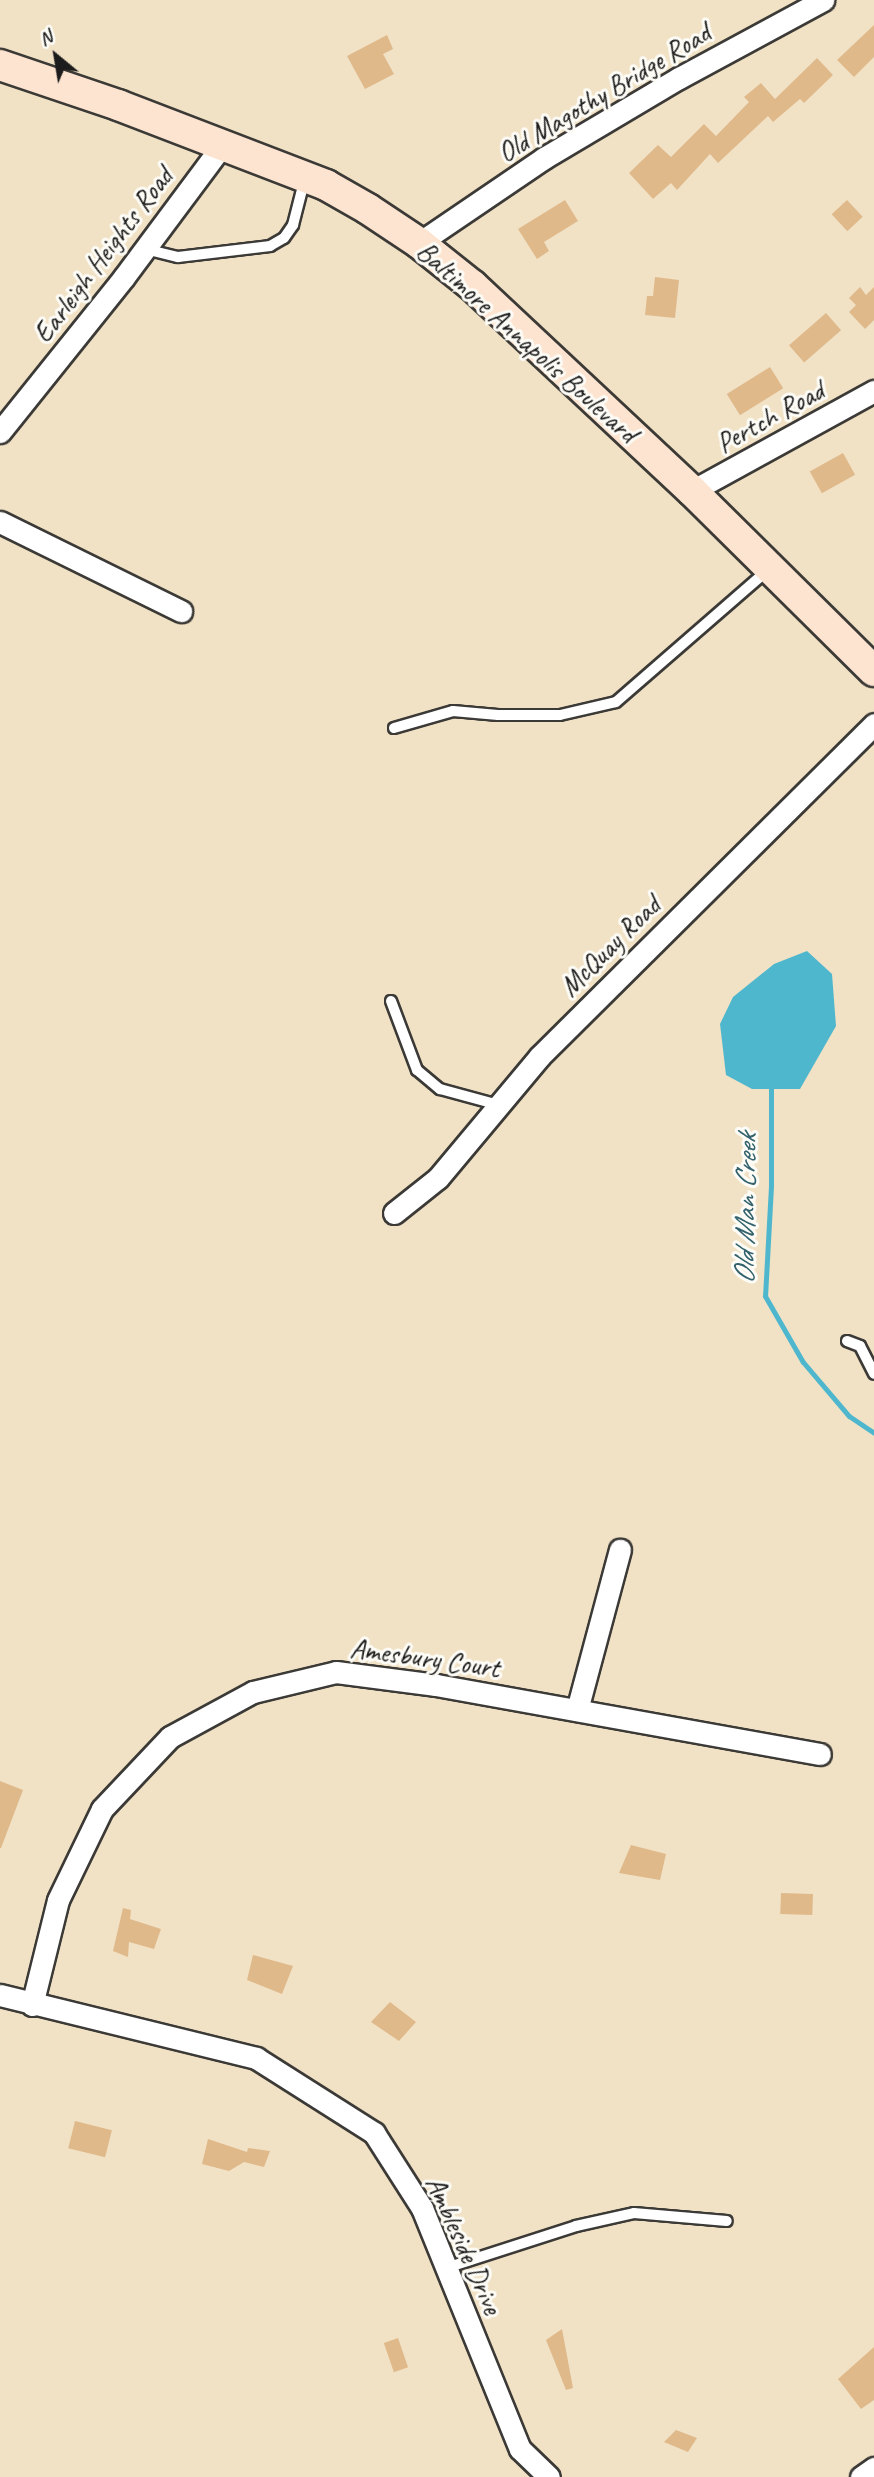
<!DOCTYPE html>
<html>
<head>
<meta charset="utf-8">
<style>
  body { margin:0 }
  #map { position:relative; width:874px; height:2477px; overflow:hidden; background:#f1e2c6; font-family:Caveat,sans-serif }
  div>[style] { position:absolute }
  [style*='--x'] { left:calc(var(--x)*1px); top:calc(var(--y)*1px); width:calc(var(--w)*1px); rotate:calc(var(--a)*1deg) }
  .water>* { inset:0; background:#4fb7cd }
  .stream>* { height:5px; margin:-2.5px; padding:0 2.5px; transform-origin:2.5px; border-radius:2.5px; background:#4fb7cd }
  .building>* { inset:0; background:#e0b98b; transform-origin:0 0 }
  .roads { filter:drop-shadow(2px 0 #3c3a36) drop-shadow(-2px 0 #3c3a36) drop-shadow(0 2px #3c3a36) drop-shadow(0 -2px #3c3a36) }
  .service>* { height:10px; margin:-5px; padding:0 5px; transform-origin:5px; border-radius:5px; background:#fff }
  .minor>* { height:21px; margin:-10.5px; padding:0 10.5px; transform-origin:10.5px; border-radius:10.5px; background:#fff }
  .secondary>* { height:30px; margin:-15px; padding:0 15px; transform-origin:15px; border-radius:15px; background:#fde4d0 }
  span { translate:-50% -50%; white-space:nowrap; text-align:center; line-height:1.15; -webkit-text-stroke:6px #fdfcf7; paint-order:stroke }
  .street-label { font-size:28px; color:#1c1c1c }
  .water-label { font-size:30px; color:#33626c; font-style:italic }
  .north { position:absolute; left:21px; top:21px; width:70px; height:70px; -webkit-text-stroke:5px #fdfcf7; paint-order:stroke; rotate:330deg; font-size:19px; font-weight:700; line-height:28px; text-align:center; color:#1c1c1c }
  .north::after { content:''; display:block; margin:auto; width:24px; height:32px; background:#1c1c1c; clip-path:polygon(50% 0,100% 100%,50% 72%,0 100%) }
</style>
</head>
<body>
<div id="map">
  <div class="water">
    <div style="clip-path:polygon(807px 951px,832px 974px,836px 1026px,800px 1089px,752px 1089px,726px 1075px,720px 1024px,733px 997px,774px 964px)"></div>
  </div>
  <div class="stream">
    <div style="--x:771;--y:1082;--w:104;--a:90"></div>
    <div style="--x:771;--y:1186;--w:110;--a:93.1"></div>
    <div style="--x:765;--y:1296;--w:76;--a:60.1"></div>
    <div style="--x:803;--y:1362;--w:71;--a:49.6"></div>
    <div style="--x:849;--y:1416;--w:30;--a:34"></div>
  </div>
  <div class="building">
    <div style="clip-path:polygon(874px 25px,874px 57px,854px 77px,837px 60px)"></div>
    <div style="clip-path:polygon(387px 35px,393px 49px,383px 54px,394px 74px,365px 89px,347px 56px)"></div>
    <div style="clip-path:polygon(817px 58px,833px 75px,804px 103px,800px 99px,773px 122px,768px 116px,718px 163px,710px 154px,677px 190px,671px 183px,653px 199px,629px 173px,658px 145px,671px 157px,704px 124px,716px 136px,749px 102px,744px 97px,761px 83px,775px 99px)"></div>
    <div style="clip-path:polygon(565px 200px,578px 221px,544px 242px,549px 251px,537px 259px,518px 229px)"></div>
    <div style="left:847px;top:200px;width:23px;height:21px;rotate:47deg"></div>
    <div style="clip-path:polygon(655px 277px,679px 280px,675px 318px,645px 315px,647px 296px,653px 296px)"></div>
    <div style="clip-path:polygon(860px 287px,866px 295px,874px 287px,874px 320px,865px 329px,849px 312px,856px 305px,849px 298px)"></div>
    <div style="left:826px;top:313px;width:23px;height:49px;rotate:49deg"></div>
    <div style="left:770px;top:367px;width:25px;height:51px;rotate:58deg"></div>
    <div style="left:843px;top:453px;width:25px;height:38px;rotate:61deg"></div>
    <div style="clip-path:polygon(0 1781px,23px 1790px,1px 1848px,0 1848px)"></div>
    <div style="clip-path:polygon(631px 1845px,666px 1854px,660px 1880px,619px 1873px)"></div>
    <div style="left:781px;top:1893px;width:32px;height:21px;rotate:2deg"></div>
    <div style="clip-path:polygon(123px 1908px,131px 1910px,130px 1919px,161px 1929px,154px 1949px,129px 1942px,128px 1957px,113px 1951px)"></div>
    <div style="clip-path:polygon(253px 1955px,293px 1966px,282px 1994px,247px 1980px)"></div>
    <div style="clip-path:polygon(390px 2002px,416px 2022px,399px 2041px,371px 2022px)"></div>
    <div style="left:75px;top:2121px;width:38px;height:28px;rotate:14deg"></div>
    <div style="clip-path:polygon(208px 2139px,247px 2152px,248px 2148px,270px 2151px,264px 2167px,244px 2162px,229px 2171px,202px 2164px)"></div>
    <div style="clip-path:polygon(562px 2329px,573px 2388px,566px 2390px,546px 2340px)"></div>
    <div style="left:398px;top:2338px;width:31px;height:15px;rotate:71deg"></div>
    <div style="clip-path:polygon(874px 2347px,874px 2400px,861px 2409px,838px 2379px)"></div>
    <div style="clip-path:polygon(676px 2430px,697px 2438px,688px 2452px,664px 2442px)"></div>
  </div>
  <div class="roads">
    <div class="service">
      <div style="--x:145;--y:249;--w:34;--a:14"></div>
      <div style="--x:178;--y:257;--w:93;--a:-6.8"></div>
      <div style="--x:270;--y:246;--w:16;--a:-30"></div>
      <div style="--x:284;--y:238;--w:16;--a:-55"></div>
      <div style="--x:293;--y:225;--w:49;--a:-75.7"></div>
      <div style="--x:394;--y:728;--w:61;--a:-16.1"></div>
      <div style="--x:453;--y:711;--w:45;--a:5.1"></div>
      <div style="--x:498;--y:715;--w:62;--a:0"></div>
      <div style="--x:560;--y:715;--w:57;--a:-13.1"></div>
      <div style="--x:616;--y:702;--w:201;--a:-41"></div>
      <div style="--x:391;--y:1001;--w:74;--a:69.4"></div>
      <div style="--x:417;--y:1070;--w:30;--a:40"></div>
      <div style="--x:440;--y:1089;--w:61;--a:15.2"></div>
      <div style="--x:847;--y:1341;--w:14;--a:21"></div>
      <div style="--x:860;--y:1346;--w:31;--a:63"></div>
      <div style="--x:446;--y:2268;--w:137;--a:-17.9"></div>
      <div style="--x:576;--y:2226;--w:59;--a:-12.6"></div>
      <div style="--x:634;--y:2213;--w:93;--a:4.9"></div>
    </div>
    <div class="minor">
      <div style="--x:419;--y:243;--w:151;--a:-34.2"></div>
      <div style="--x:544;--y:158;--w:157;--a:-30.7"></div>
      <div style="--x:679;--y:78;--w:164;--a:-28.4"></div>
      <div style="--x:0;--y:432;--w:198;--a:-51.3"></div>
      <div style="--x:124;--y:277;--w:166;--a:-53.3"></div>
      <div style="--x:692;--y:491;--w:208;--a:-28.8"></div>
      <div style="--x:0;--y:522;--w:202;--a:26.2"></div>
      <div style="--x:394;--y:1213;--w:56;--a:-38.5"></div>
      <div style="--x:438;--y:1178;--w:159;--a:-50.1"></div>
      <div style="--x:540;--y:1056;--w:471;--a:-44.8"></div>
      <div style="--x:577;--y:1710;--w:166;--a:-75"></div>
      <div style="--x:0;--y:1995;--w:264;--a:13.8"></div>
      <div style="--x:256;--y:2058;--w:140;--a:32.4"></div>
      <div style="--x:374;--y:2133;--w:89;--a:57.4"></div>
      <div style="--x:422;--y:2208;--w:260;--a:67.9"></div>
      <div style="--x:520;--y:2449;--w:40;--a:44"></div>
      <div style="--x:32;--y:2005;--w:108;--a:-76.1"></div>
      <div style="--x:58;--y:1900;--w:101;--a:-64.2"></div>
      <div style="--x:102;--y:1809;--w:99;--a:-46.6"></div>
      <div style="--x:170;--y:1737;--w:94;--a:-28.5"></div>
      <div style="--x:253;--y:1692;--w:85;--a:-13.5"></div>
      <div style="--x:336;--y:1672;--w:101;--a:7.4"></div>
      <div style="--x:436;--y:1685;--w:390;--a:10.2"></div>
      <div style="--x:861;--y:2477;--w:16;--a:-35"></div>
    </div>
    <div class="secondary">
      <div style="--x:0;--y:65;--w:125;--a:18.7"></div>
      <div style="--x:118;--y:105;--w:223;--a:21"></div>
      <div style="--x:326;--y:185;--w:48;--a:29.7"></div>
      <div style="--x:368;--y:209;--w:61;--a:33.7"></div>
      <div style="--x:419;--y:243;--w:69;--a:38.5"></div>
      <div style="--x:473;--y:286;--w:300;--a:43.1"></div>
      <div style="--x:692;--y:491;--w:256;--a:44.7"></div>
    </div>
  </div>
  <div class="street-label">
    <span style="left:604px;top:93px;rotate:-31deg">Old Magothy Bridge Road</span>
    <span style="left:103px;top:255px;rotate:-53deg">Earleigh Heights Road</span>
    <span style="left:527px;top:342px;rotate:42deg">Baltimore Annapolis Boulevard</span>
    <span style="left:770px;top:417px;rotate:-29deg">Pertch Road</span>
    <span style="left:610px;top:946px;rotate:-45deg">McQuay Road</span>
    <span style="left:425px;top:1658px;rotate:8deg">Amesbury Court</span>
    <span style="left:464px;top:2245px;rotate:66deg">Ambleside Drive</span>
  </div>
  <div class="water-label">
    <span style="left:745px;top:1209px;rotate:-89deg">Old Man Creek</span>
  </div>
  <div class="north">N</div>
</div>
</body>
</html>
